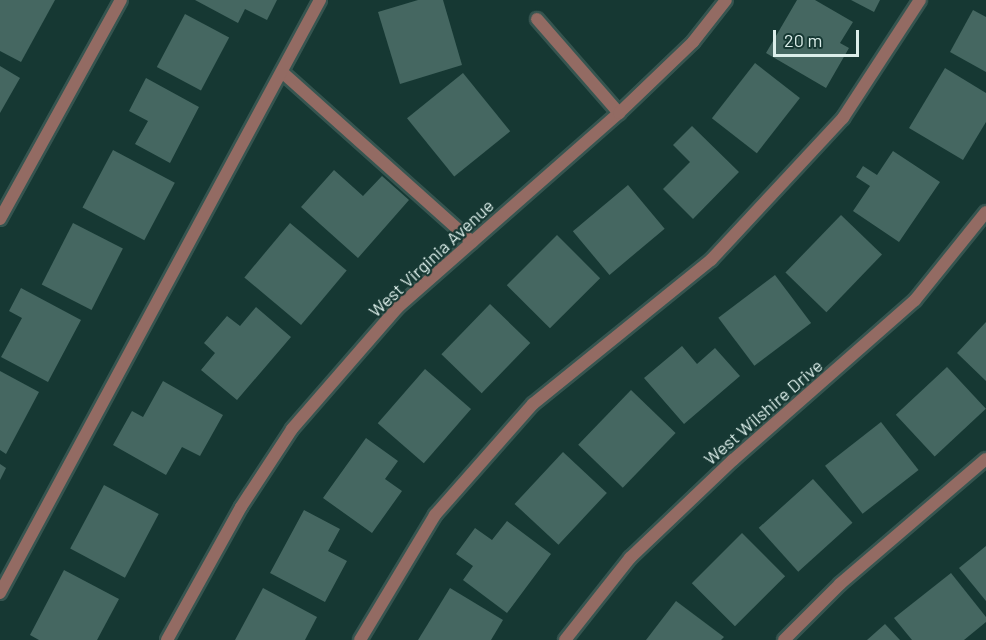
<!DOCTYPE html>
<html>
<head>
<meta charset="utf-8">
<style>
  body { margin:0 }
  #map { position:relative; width:986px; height:640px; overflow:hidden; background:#163833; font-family:Barlow,sans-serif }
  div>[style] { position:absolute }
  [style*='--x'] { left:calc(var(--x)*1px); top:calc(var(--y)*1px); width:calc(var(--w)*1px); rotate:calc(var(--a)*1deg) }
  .building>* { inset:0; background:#456761; transform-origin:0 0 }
  .roads { filter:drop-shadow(2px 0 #365550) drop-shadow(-2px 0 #365550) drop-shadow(0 2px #365550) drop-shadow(0 -2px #365550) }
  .lane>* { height:12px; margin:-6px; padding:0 6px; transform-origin:6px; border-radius:6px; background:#936b63 }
  .street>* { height:12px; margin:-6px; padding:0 6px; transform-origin:6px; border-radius:6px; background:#936b63 }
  span { translate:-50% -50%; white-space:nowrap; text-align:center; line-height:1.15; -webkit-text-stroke:4.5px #163833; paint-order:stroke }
  .street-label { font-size:18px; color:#dceeea }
  .scale { position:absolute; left:773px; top:30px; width:86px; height:27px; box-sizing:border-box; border:3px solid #dceeea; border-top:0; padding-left:8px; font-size:18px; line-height:21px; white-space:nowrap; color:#dceeea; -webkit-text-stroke:4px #163833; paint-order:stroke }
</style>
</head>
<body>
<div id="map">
  <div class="building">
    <div style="clip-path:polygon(0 0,55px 0,21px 62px,0 51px)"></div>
    <div style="clip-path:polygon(195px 0,277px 0,267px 20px,245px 9px,238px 23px)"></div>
    <div style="clip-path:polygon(418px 0,443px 0,462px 65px,400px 84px,378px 12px)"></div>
    <div style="clip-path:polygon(797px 0,815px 0,853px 22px,840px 43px,849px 48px,826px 88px,766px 53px)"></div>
    <div style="clip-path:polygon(851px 0,880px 0,874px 12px)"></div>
    <div style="clip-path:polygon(973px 10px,986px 17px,986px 72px,950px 52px)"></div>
    <div style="left:185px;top:14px;width:50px;height:60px;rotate:28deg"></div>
    <div style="left:755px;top:63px;width:57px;height:70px;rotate:38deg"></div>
    <div style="clip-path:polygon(0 66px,20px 78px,0 113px)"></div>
    <div style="clip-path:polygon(945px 68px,986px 93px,986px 122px,963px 160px,909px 128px)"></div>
    <div style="left:463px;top:73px;width:75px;height:72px;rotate:51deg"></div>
    <div style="clip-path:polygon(146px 78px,199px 107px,170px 163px,135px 144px,148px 121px,129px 111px)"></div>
    <div style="clip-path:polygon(692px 126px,739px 172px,693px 219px,663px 189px,690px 162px,673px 145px)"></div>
    <div style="left:113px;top:150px;width:70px;height:65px;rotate:28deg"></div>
    <div style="clip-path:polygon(893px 151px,940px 182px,899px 242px,853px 211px,870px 186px,856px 177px,863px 166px,877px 175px)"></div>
    <div style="clip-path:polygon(334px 170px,363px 196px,382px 176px,409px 200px,358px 258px,301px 207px)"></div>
    <div style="left:628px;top:185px;width:57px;height:72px;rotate:50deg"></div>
    <div style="left:841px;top:215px;width:57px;height:80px;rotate:44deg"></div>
    <div style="left:73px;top:223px;width:56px;height:69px;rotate:27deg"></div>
    <div style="left:290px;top:223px;width:74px;height:71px;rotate:40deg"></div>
    <div style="left:557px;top:235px;width:61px;height:71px;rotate:45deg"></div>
    <div style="left:775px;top:275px;width:60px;height:71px;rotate:53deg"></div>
    <div style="clip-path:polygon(21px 288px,81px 320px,48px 382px,1px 357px,22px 318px,9px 311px)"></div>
    <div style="left:490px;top:304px;width:56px;height:70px;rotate:44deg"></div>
    <div style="clip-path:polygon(256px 307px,291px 337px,237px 400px,201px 370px,215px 353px,204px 343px,227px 316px,240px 326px)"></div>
    <div style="clip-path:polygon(986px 322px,986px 381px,957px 353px)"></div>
    <div style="clip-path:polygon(682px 346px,697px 364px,715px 348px,740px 376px,684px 424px,644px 378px)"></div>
    <div style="left:947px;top:367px;width:57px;height:70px;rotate:47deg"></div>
    <div style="left:425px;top:369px;width:61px;height:72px;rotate:41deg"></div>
    <div style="clip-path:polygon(0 371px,39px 392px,6px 454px,0 450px)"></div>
    <div style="clip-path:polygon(163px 381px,223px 415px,200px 456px,182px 447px,166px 475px,113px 445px,132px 411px,143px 417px)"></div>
    <div style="left:631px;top:390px;width:62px;height:76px;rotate:44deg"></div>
    <div style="left:881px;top:422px;width:61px;height:71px;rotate:52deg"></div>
    <div style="clip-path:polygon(366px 438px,398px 461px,385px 479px,402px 491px,372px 533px,323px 498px)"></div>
    <div style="left:563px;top:452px;width:60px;height:71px;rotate:43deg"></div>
    <div style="clip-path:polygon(0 464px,6px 468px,0 480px)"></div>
    <div style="left:813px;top:479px;width:59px;height:73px;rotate:48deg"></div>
    <div style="left:104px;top:485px;width:62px;height:72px;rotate:28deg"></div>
    <div style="clip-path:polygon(304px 510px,340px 529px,328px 551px,347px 561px,325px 602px,270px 573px)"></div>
    <div style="clip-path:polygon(507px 521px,551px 554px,507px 613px,463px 580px,473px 566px,456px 554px,475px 528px,492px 540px)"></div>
    <div style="left:742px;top:533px;width:61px;height:71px;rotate:45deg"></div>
    <div style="clip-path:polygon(986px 546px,986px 601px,959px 568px)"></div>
    <div style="clip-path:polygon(64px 570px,119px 599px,97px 640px,39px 640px,30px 635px)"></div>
    <div style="clip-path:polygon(951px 573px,986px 617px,986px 622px,964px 640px,912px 640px,894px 618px)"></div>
    <div style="clip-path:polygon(263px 588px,317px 617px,305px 640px,235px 640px)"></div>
    <div style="clip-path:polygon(450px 588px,503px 620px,491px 640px,418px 640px)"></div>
    <div style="clip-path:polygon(676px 601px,724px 637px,721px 640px,646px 640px)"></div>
    <div style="clip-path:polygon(885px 624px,900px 640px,867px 640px)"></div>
  </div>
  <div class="roads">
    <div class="lane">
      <div style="--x:282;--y:72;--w:255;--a:41.8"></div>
      <div style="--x:0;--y:593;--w:674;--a:-61.65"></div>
      <div style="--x:360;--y:640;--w:146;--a:-59"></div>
      <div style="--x:435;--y:515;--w:148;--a:-48.6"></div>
      <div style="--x:533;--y:404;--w:229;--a:-39"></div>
      <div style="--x:711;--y:260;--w:194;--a:-47.1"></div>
      <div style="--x:843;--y:118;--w:141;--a:-56.9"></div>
      <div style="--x:784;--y:640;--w:79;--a:-45"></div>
      <div style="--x:840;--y:584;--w:192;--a:-40.6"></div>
    </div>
    <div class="street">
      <div style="--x:537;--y:19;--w:125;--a:48.9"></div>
      <div style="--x:0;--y:219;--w:250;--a:-61.1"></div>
      <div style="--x:167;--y:640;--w:152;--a:-60.9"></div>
      <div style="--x:241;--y:507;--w:93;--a:-56.8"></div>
      <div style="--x:292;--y:429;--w:160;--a:-49"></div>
      <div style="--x:397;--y:308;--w:295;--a:-41.3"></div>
      <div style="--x:619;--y:113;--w:103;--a:-43.8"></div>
      <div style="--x:693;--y:42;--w:53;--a:-51.8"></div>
      <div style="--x:565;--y:640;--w:105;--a:-51.6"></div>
      <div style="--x:630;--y:558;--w:142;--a:-43.6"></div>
      <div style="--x:733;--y:460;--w:242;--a:-41.3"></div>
      <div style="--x:915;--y:300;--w:113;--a:-51.1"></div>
    </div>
  </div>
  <div class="street-label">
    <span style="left:431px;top:258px;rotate:-43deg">West Virginia Avenue</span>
    <span style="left:763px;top:412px;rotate:-41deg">West Wilshire Drive</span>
  </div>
  <div class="scale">20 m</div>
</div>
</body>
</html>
